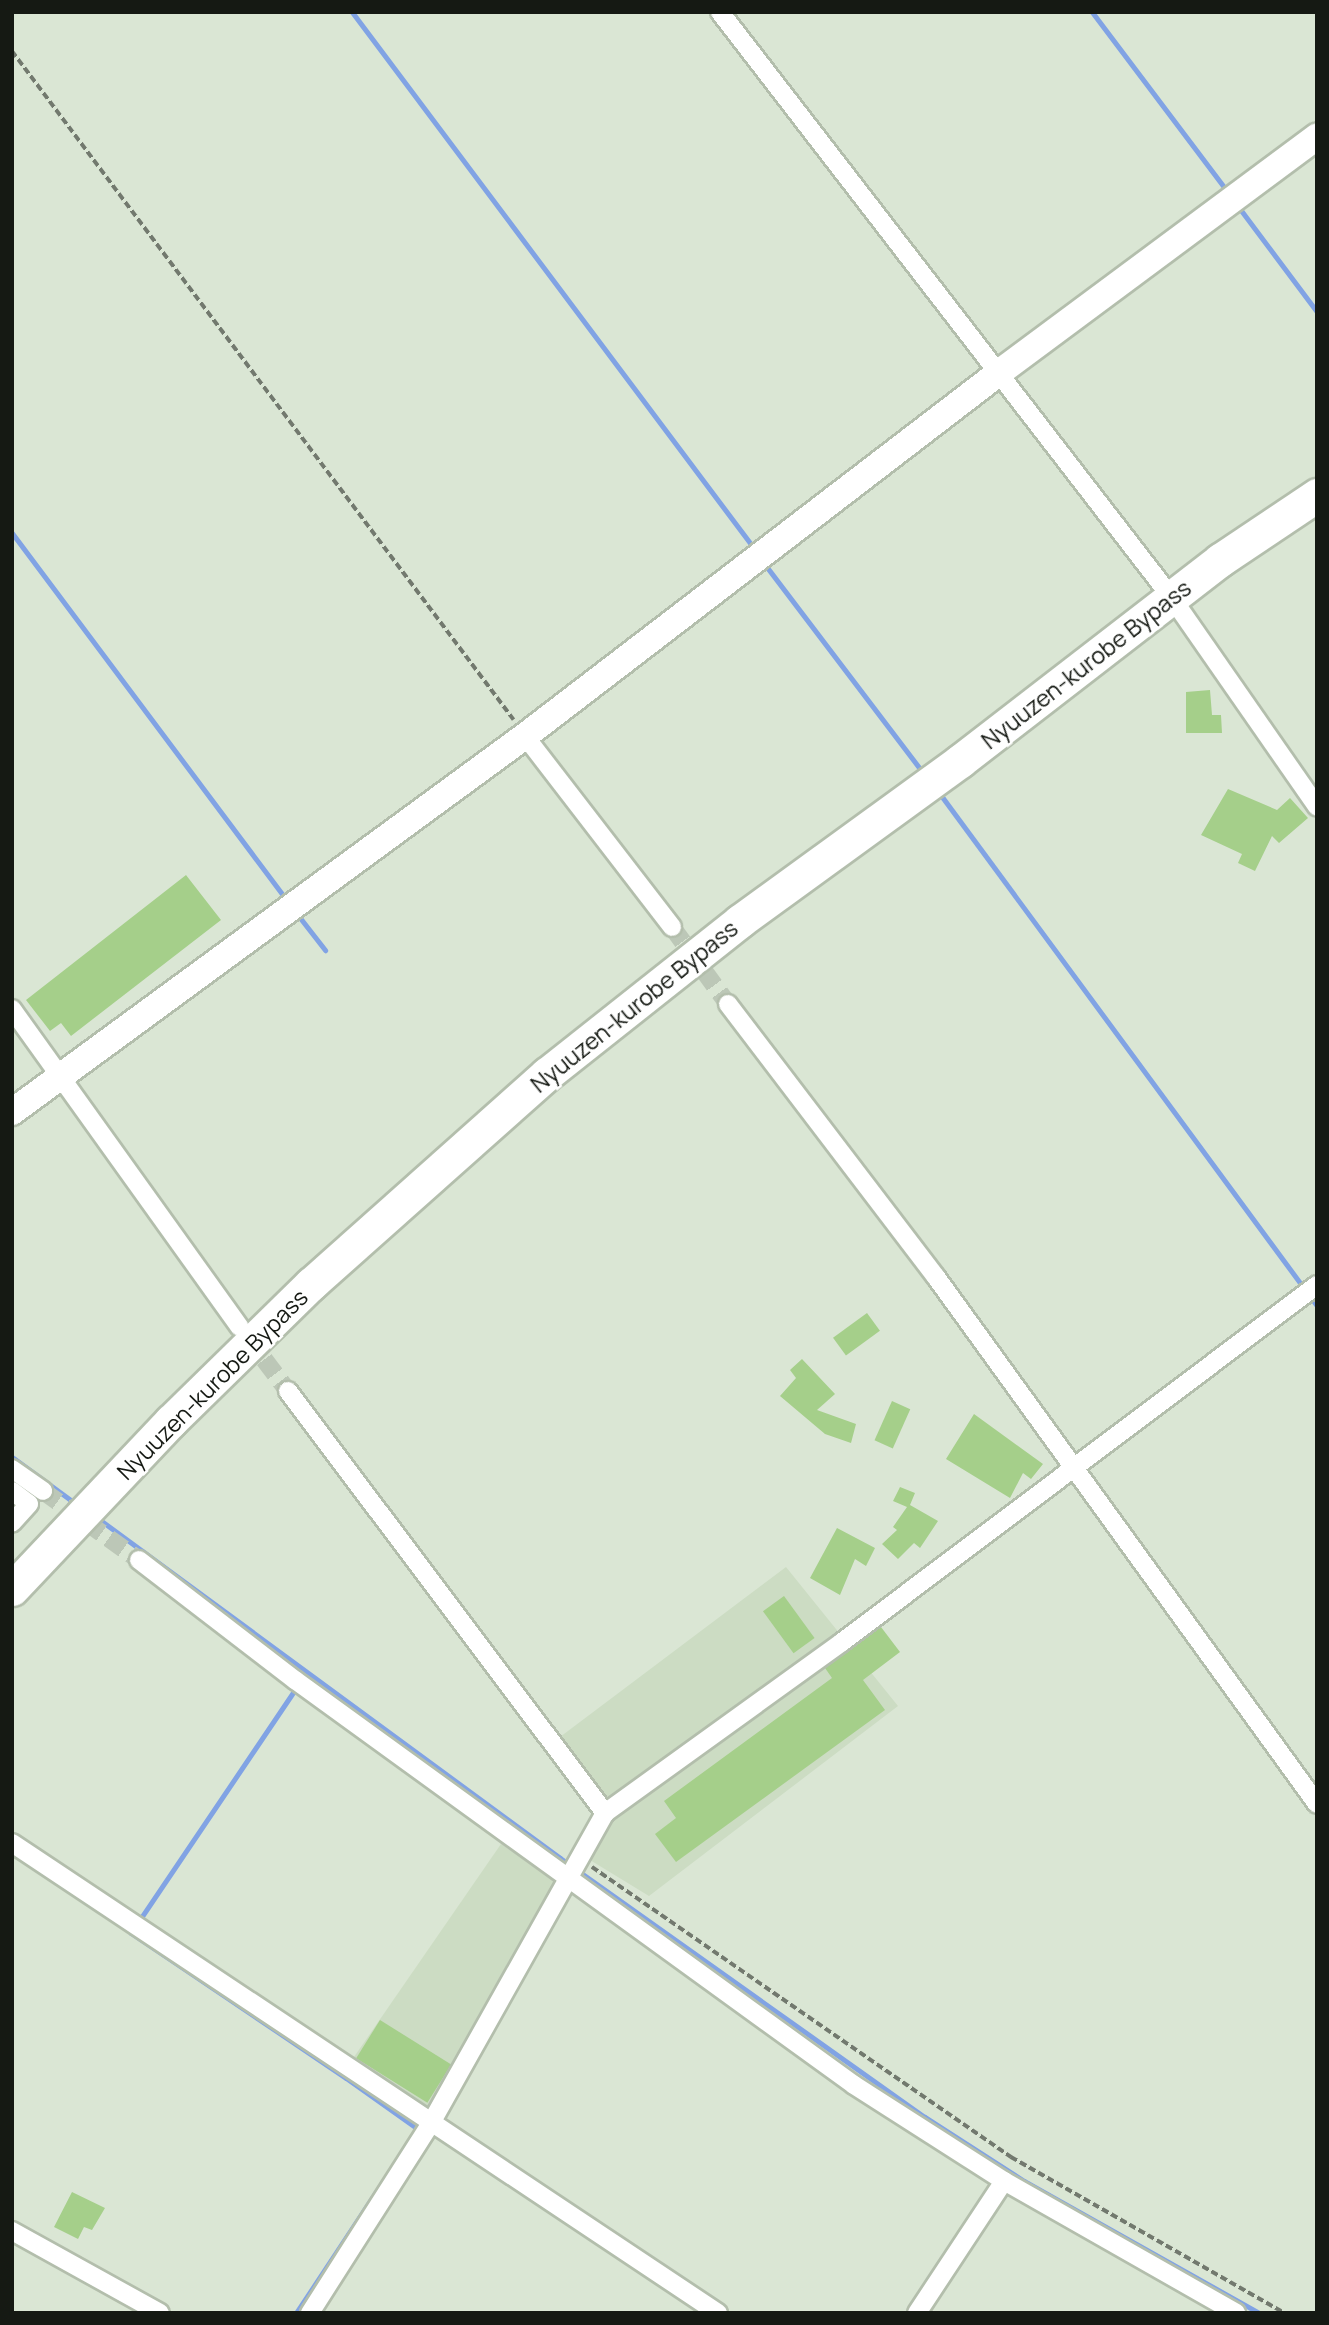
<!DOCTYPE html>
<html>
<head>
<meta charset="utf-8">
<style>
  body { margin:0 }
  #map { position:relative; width:1329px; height:2325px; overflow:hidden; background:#dae6d4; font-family:Manrope,sans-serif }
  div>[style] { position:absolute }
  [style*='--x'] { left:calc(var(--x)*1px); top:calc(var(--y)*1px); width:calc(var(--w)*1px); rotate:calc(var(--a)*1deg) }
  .built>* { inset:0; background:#ccdcc3 }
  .stream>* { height:5px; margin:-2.5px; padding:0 2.5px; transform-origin:2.5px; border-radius:2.5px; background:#81a3e4 }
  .building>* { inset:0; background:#a5cf8a; transform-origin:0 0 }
  .street-tunnel>* { height:18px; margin-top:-9px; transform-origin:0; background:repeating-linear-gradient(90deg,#bcc7b7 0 18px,transparent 0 27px) }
  .path>* { height:3.5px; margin-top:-1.75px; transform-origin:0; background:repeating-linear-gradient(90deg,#72796e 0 7px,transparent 0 10.5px) }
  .roads { filter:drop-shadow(2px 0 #b3beac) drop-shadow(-2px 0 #b3beac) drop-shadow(0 2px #b3beac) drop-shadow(0 -2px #b3beac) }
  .street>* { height:18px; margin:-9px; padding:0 9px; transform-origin:9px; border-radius:9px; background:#fff }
  .secondary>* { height:26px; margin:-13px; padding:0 13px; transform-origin:13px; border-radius:13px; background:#fff }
  .highway>* { height:33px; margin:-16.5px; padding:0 16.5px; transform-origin:16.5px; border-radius:16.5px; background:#fff }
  span { translate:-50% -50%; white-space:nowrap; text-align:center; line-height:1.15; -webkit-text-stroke:5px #fff; paint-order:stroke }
  .street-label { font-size:23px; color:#151913 }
  .frame { position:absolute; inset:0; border:14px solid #151913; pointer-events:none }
</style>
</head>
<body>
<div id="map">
  <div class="built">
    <div style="clip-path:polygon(786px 1567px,898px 1706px,649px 1896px,590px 1860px,614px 1815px,560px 1737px)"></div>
    <div style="clip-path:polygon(501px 1844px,559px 1882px,431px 2110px,354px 2057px)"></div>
  </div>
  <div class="stream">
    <div style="--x:352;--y:12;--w:674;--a:53.15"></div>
    <div style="--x:1092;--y:12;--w:228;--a:53"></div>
    <div style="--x:1237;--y:205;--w:134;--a:53.2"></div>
    <div style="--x:12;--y:533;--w:459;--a:53.2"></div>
    <div style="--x:763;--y:562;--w:266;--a:52.8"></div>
    <div style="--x:937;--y:790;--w:641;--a:53.63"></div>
    <div style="--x:297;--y:914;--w:46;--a:52.1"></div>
    <div style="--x:12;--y:1457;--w:79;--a:36.3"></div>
    <div style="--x:96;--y:1517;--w:576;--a:36.31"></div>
    <div style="--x:560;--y:1858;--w:448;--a:35.4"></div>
    <div style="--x:925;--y:2117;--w:118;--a:32.9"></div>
    <div style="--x:1024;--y:2181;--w:270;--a:29.3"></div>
    <div style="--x:298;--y:1685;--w:299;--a:124"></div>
    <div style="--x:131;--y:1933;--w:259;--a:34"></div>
    <div style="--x:346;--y:2078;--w:88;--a:35.3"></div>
    <div style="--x:418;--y:2129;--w:4;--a:124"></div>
    <div style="--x:296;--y:2313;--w:162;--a:-56.6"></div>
  </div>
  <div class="building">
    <div style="clip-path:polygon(1210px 690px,1212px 715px,1221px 715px,1222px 733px,1186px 733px,1186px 692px)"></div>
    <div style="clip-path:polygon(1228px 789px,1277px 810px,1290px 798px,1308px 818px,1279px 843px,1272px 836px,1255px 871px,1238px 863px,1242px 854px,1201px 835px)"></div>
    <div style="clip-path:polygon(186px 875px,221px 920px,71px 1036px,61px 1023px,50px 1031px,26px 1000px)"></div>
    <div style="left:867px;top:1313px;width:22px;height:42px;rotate:54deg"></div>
    <div style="clip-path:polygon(802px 1359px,835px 1394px,817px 1410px,856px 1424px,851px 1443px,825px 1434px,780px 1396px,796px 1378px,790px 1370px)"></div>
    <div style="left:892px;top:1401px;width:20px;height:43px;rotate:24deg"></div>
    <div style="clip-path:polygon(974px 1414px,1043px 1464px,1031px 1479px,1023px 1473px,1010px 1498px,946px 1459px)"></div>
    <div style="clip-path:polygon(900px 1487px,915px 1493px,910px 1505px,938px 1521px,920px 1548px,914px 1543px,898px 1559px,882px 1544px,897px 1530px,893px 1527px,907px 1507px,893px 1501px)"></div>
    <div style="clip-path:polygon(837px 1528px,875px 1548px,866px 1566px,855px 1559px,840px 1595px,810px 1578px)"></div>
    <div style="left:784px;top:1596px;width:52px;height:26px;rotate:54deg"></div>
    <div style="clip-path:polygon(881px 1627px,900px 1652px,863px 1680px,885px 1710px,676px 1862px,655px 1834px,676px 1818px,664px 1801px,832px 1678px,825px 1668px)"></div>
    <div style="left:380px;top:2020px;width:84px;height:45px;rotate:32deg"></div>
    <div style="clip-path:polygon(72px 2192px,105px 2208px,92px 2230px,84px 2227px,78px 2239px,54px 2227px)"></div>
  </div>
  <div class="street-tunnel">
    <div style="--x:672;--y:927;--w:95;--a:54"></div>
    <div style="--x:248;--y:1338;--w:66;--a:53"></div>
    <div style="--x:43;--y:1491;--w:118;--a:35.7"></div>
  </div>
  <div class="path">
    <div style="--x:12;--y:51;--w:836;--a:53.12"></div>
    <div style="--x:592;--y:1867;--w:510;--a:34.69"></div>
    <div style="--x:1011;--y:2157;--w:315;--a:29.7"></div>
  </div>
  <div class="roads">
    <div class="street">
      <div style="--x:720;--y:12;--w:740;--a:52.36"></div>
      <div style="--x:1172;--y:598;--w:254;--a:55.2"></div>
      <div style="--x:525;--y:736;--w:241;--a:52.4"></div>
      <div style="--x:728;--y:1004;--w:343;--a:52.7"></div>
      <div style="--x:936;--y:1277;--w:650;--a:54.13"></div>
      <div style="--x:12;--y:1009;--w:391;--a:54.4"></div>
      <div style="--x:288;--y:1391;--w:528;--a:53.09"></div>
      <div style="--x:12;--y:1469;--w:38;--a:35"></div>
      <div style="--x:12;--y:1491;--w:21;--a:37"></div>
      <div style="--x:29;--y:1504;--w:25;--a:132"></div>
      <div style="--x:139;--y:1560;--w:197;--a:37.6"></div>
      <div style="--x:295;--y:1680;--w:690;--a:35.92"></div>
      <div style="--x:854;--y:2085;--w:178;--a:32.6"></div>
      <div style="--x:1004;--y:2181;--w:267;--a:29.6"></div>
      <div style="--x:12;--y:1843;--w:848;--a:33.65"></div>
      <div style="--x:12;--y:2231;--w:169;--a:29"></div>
      <div style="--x:310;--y:2313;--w:225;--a:-57.5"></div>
      <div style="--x:431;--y:2123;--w:355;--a:-60.7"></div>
      <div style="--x:605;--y:1813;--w:292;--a:-35.8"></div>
      <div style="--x:842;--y:1642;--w:594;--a:-36.93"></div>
      <div style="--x:917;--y:2313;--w:158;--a:-56.6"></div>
    </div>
    <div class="secondary">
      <div style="--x:12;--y:1112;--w:636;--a:-36.24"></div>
      <div style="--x:525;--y:736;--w:593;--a:-37.47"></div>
      <div style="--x:996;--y:375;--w:400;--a:-36.6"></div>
    </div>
    <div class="highway">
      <div style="--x:12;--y:1589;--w:231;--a:-46.6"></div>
      <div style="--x:171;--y:1421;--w:196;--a:-44.4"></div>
      <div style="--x:311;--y:1284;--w:316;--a:-41.7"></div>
      <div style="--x:547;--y:1074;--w:246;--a:-38.4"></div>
      <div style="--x:740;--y:921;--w:272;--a:-36"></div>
      <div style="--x:960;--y:761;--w:329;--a:-37.7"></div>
      <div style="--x:1220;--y:560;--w:117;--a:-33.8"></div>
    </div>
  </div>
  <div class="street-label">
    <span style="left:1086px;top:664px;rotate:-38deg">Nyuuzen-kurobe Bypass</span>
    <span style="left:634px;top:1006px;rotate:-39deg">Nyuuzen-kurobe Bypass</span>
    <span style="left:212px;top:1384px;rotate:-45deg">Nyuuzen-kurobe Bypass</span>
  </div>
  <div class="frame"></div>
</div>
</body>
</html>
